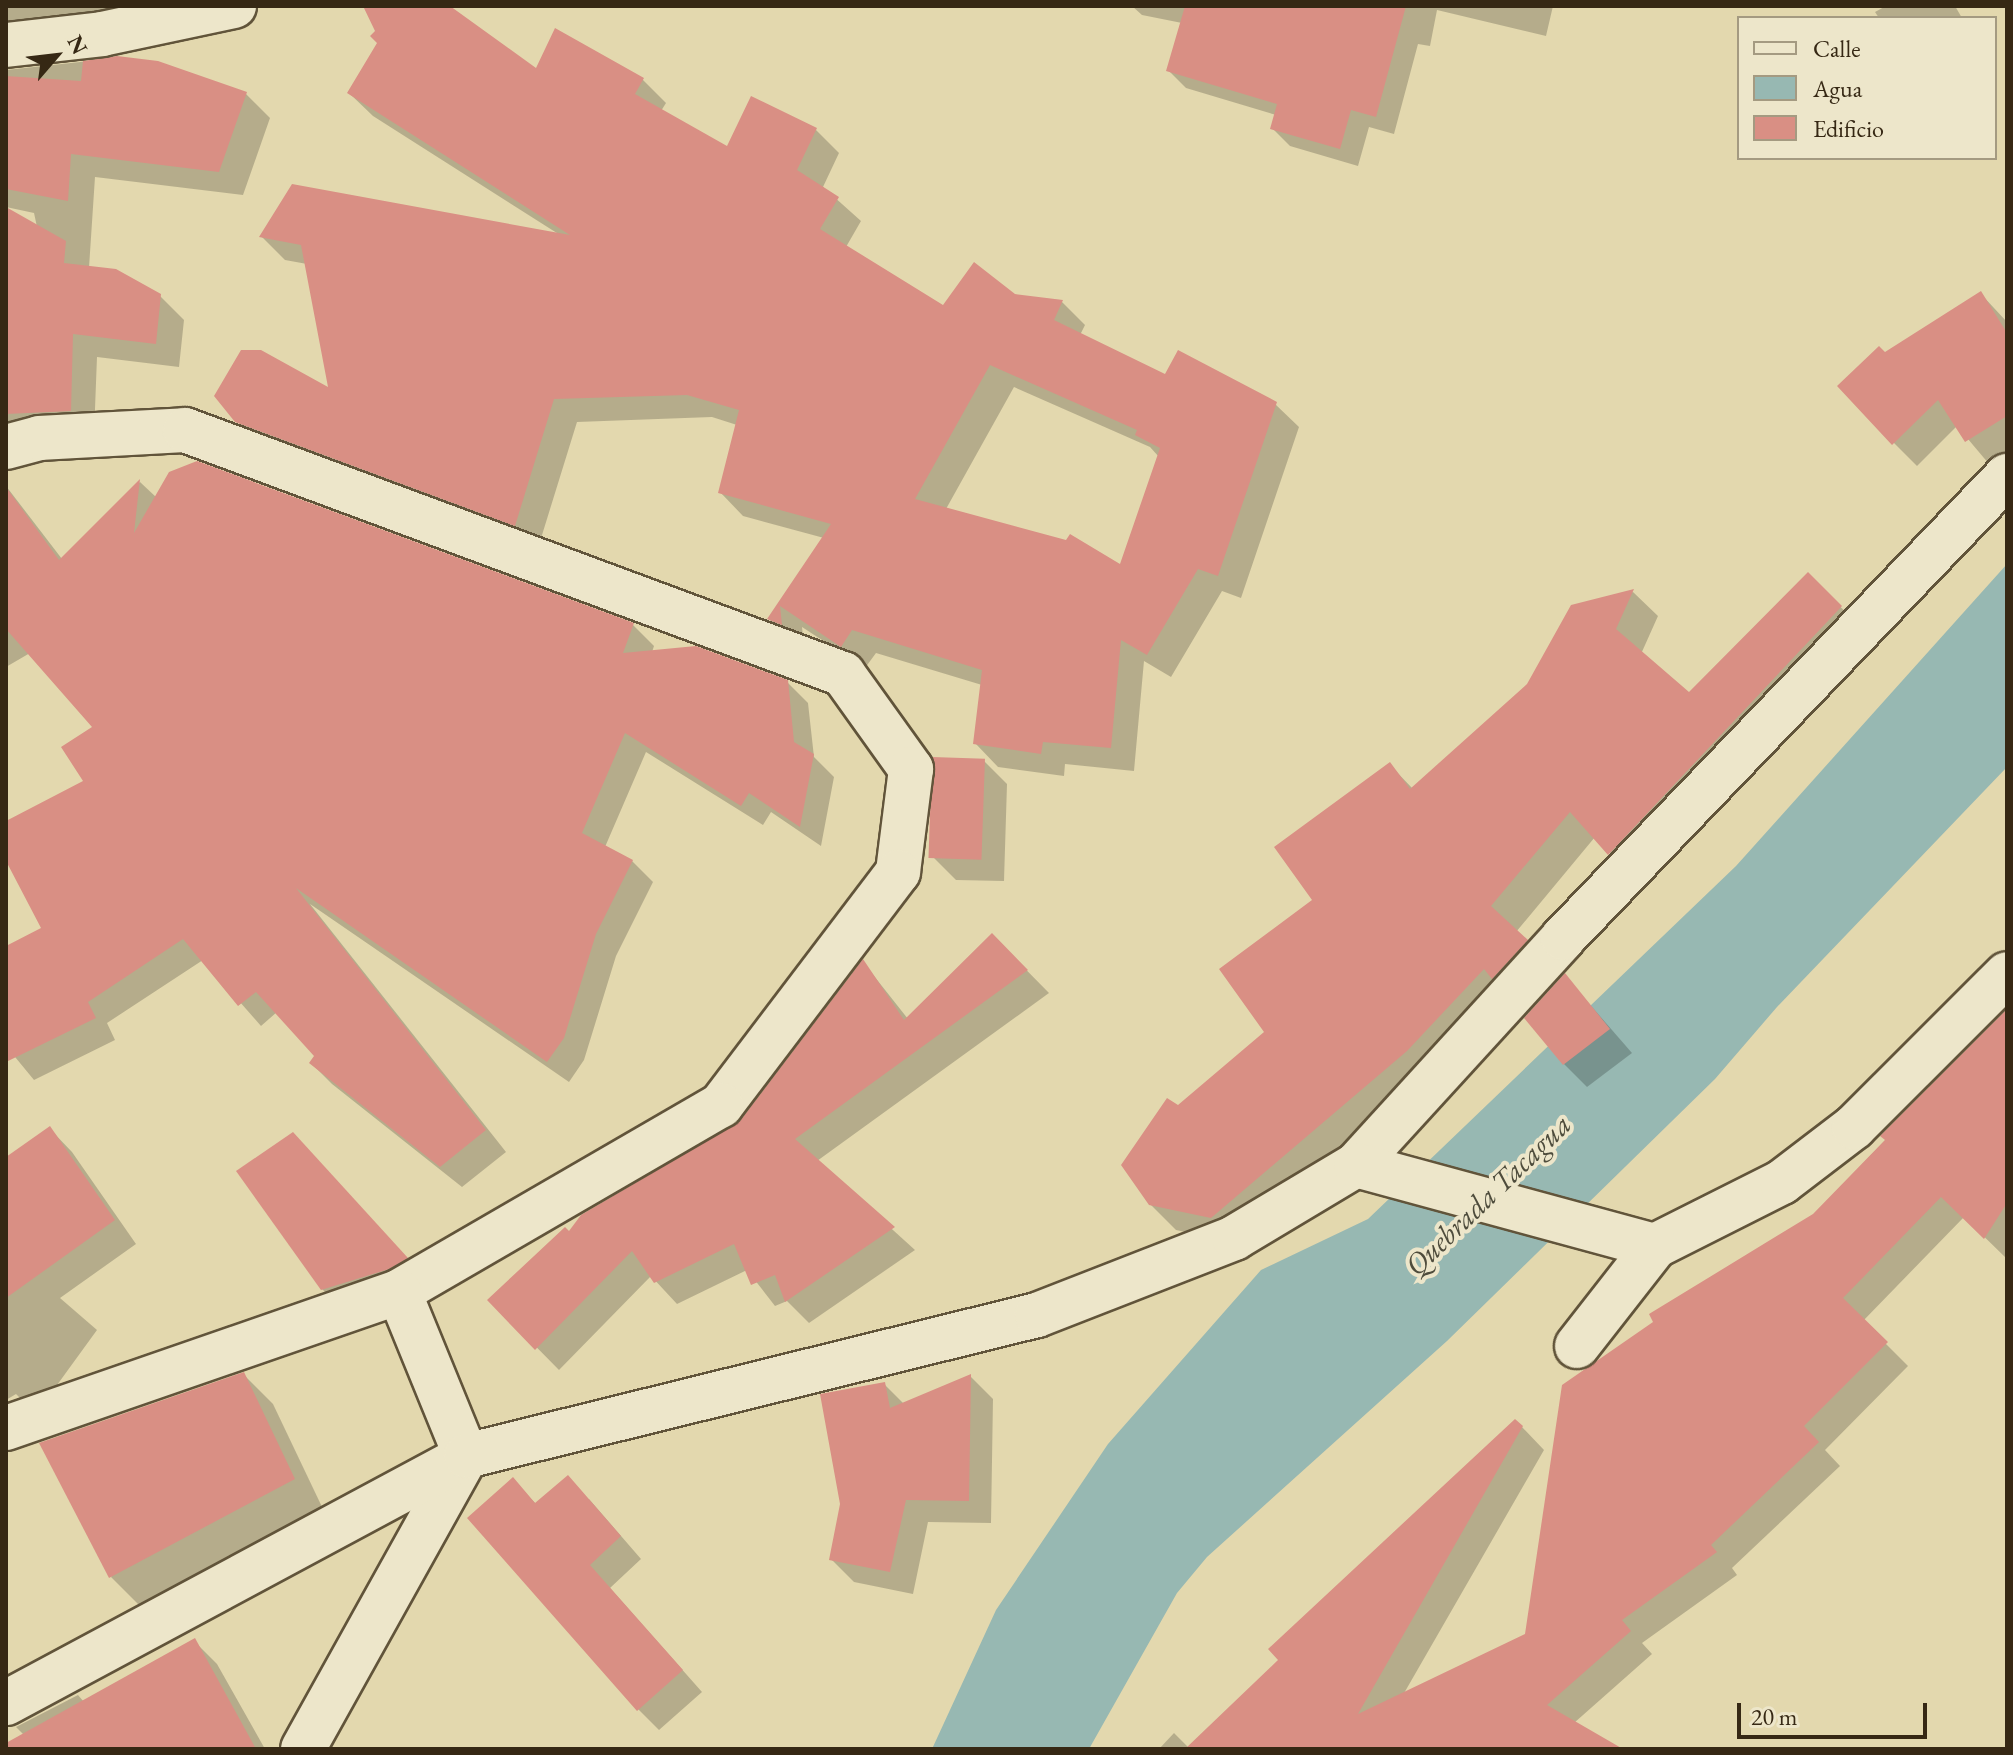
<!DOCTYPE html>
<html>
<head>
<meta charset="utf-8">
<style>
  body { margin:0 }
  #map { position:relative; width:2013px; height:1755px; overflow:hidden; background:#e3d8ae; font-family:"EB Garamond",serif }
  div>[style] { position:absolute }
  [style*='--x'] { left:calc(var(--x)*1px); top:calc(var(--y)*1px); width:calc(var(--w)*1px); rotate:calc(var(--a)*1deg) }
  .water>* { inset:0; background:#97b8b2 }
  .shadow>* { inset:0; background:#0003 }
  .building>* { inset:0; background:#d98f84; transform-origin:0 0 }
  .roads { filter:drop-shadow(2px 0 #61543a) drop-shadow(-2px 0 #61543a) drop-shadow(0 2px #61543a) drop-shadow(0 -2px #61543a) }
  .minor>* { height:44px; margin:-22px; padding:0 22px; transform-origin:22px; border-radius:22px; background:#ede6ca }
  span { translate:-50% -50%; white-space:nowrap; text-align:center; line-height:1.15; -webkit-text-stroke:8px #ede6ca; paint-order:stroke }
  .water-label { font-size:30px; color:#4e4c3c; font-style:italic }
  .frame { position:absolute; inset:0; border:8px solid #362814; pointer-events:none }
  .legend { position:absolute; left:1737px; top:16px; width:260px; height:144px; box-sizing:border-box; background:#ede6ca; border:2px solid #a49a81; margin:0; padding:10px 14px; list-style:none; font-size:24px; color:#362814 }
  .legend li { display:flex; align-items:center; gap:16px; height:40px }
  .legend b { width:40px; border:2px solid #a49a81 }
  .north { position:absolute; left:16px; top:16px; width:80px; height:80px; -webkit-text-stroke:6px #ede6ca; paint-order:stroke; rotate:62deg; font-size:22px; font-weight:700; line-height:32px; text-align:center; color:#362814 }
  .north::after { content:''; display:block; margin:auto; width:28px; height:36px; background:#362814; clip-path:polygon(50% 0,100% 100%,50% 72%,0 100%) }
  .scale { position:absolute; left:1737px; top:1703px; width:190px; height:36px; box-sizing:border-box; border:4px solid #362814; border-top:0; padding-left:10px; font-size:24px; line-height:28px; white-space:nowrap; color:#362814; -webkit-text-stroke:6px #ede6ca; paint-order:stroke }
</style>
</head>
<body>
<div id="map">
  <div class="water">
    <div style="clip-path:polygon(2007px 564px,2007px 767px,1777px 1007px,1715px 1079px,1447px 1341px,1207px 1557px,1177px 1593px,1089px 1749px,932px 1749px,996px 1610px,1108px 1444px,1261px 1270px,1368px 1219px,1736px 866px)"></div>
  </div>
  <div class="shadow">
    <div style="clip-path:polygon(6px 6px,186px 6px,6px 40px)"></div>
    <div style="clip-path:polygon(evenodd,403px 6px,443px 6px,537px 71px,642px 79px,666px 103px,661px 111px,728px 149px,816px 130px,839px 153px,823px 187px,861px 221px,846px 247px,944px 307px,1014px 296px,1062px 302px,1085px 325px,1080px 335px,1166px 376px,1275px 404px,1299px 427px,1241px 598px,1222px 591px,1171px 677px,1144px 661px,1134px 771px,1065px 764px,1064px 776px,998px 767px,975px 743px,982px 685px,876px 653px,865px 668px,802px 627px,804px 646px,792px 642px,769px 619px,824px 538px,743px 516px,720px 492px,737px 425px,712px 417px,577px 422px,538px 548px,261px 445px,237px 421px,330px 391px,307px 264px,285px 260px,262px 237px,560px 235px,373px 116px,349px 93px,403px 6px,1014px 387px,1150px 447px,1159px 457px,1121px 567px,946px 509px,1014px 387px)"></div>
    <div style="clip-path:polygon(1132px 6px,1553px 6px,1546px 36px,1437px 10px,1430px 46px,1418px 44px,1394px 134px,1369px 127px,1358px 166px,1290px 146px,1272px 128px,1276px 115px,1186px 88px,1168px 70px,1182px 23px,1142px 15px)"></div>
    <div style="clip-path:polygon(1886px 6px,1955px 6px,1962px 18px,1879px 18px,1875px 12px)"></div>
    <div style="clip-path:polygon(117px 58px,246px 94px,270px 118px,243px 195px,95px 177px,89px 268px,160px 296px,184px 320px,179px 367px,97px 357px,94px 435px,6px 436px,6px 209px,37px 227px,34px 213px,6px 207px,6px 70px)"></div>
    <div style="clip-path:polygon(1981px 294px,2007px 322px,2007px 453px,1989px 464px,1957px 426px,1917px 466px,1894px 443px,1885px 355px)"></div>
    <div style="clip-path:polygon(140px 482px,157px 498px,633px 625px,654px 646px,652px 652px,787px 682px,808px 703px,814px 757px,834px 777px,821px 846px,771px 812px,763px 825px,646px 752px,605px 847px,632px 861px,653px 882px,616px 956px,584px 1060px,569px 1082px,310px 904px,506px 1152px,462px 1187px,332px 1084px,311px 1063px,317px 1056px,277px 1012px,261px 1026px,203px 960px,107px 1023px,115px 1040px,34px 1080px,6px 1046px,6px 948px,43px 929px,6px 857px,6px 823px,86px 782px,95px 728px,30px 653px,6px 667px,6px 486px,62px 559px)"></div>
    <div style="clip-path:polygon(1808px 575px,1866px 632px,1635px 878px,1595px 837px,1516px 932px,1552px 966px,1237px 1243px,1176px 1230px,1150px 1204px,1178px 1108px,1267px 1032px,1315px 900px,1390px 765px,1413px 789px,1529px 685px,1573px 606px,1633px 592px,1658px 616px,1641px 654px,1690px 695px)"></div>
    <div style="clip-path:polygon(984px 761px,1007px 784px,1004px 881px,956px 880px,933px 857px)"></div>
    <div style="clip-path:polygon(992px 935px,1049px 993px,817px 1161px,915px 1250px,809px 1323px,787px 1301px,775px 1306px,747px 1270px,677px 1304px,651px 1276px,559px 1370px,490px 1300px,570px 1234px,742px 1122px,863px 962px,908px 1019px)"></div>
    <div style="clip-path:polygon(1565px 976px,1632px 1053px,1587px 1087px,1564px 1064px)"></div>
    <div style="clip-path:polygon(2007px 1012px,2007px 1259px,1964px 1217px,1863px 1321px,1908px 1366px,1825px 1450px,1840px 1466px,1732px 1568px,1737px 1575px,1642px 1643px,1652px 1654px,1574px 1723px,1604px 1749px,1159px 1749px,1174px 1733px,1189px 1748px,1522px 1427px,1544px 1450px,1403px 1695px,1526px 1636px,1814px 1215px)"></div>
    <div style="clip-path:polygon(50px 1129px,72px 1152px,136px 1244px,60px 1298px,97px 1330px,36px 1414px,16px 1394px,6px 1400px,6px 1159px)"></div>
    <div style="clip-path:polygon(312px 1154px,425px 1278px,342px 1309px,322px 1289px)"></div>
    <div style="clip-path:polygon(243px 1374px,273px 1404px,323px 1509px,140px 1606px,111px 1577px)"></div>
    <div style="clip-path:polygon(970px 1376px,993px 1399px,991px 1523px,928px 1522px,913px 1594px,854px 1582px,831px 1559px,884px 1384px,904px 1404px)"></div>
    <div style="clip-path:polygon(513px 1480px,537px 1505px,589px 1499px,641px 1559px,610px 1588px,702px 1692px,659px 1730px,638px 1709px)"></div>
    <div style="clip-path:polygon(194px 1641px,217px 1664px,265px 1749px,38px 1749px,16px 1727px,78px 1695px,84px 1702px)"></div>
  </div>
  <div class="building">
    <div style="clip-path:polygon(evenodd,363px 6px,450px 6px,536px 68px,555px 28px,644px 78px,635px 94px,727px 146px,751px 96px,817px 128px,797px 170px,839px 197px,820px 229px,943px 305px,974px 262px,1015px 294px,1063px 300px,1054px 320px,1165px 374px,1178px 350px,1277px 402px,1218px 576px,1198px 569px,1147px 655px,1121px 640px,1111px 748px,1043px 742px,1041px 754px,973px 744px,982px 670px,852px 630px,841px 647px,780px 606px,782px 625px,767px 619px,831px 524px,718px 493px,739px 410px,687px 395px,554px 399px,515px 526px,235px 422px,214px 396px,241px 350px,261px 350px,328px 387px,301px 245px,259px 237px,292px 184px,570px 235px,347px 93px,377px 43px,370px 36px,375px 31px,363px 6px,990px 365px,1137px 430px,1135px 435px,1160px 448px,1120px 564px,1070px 534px,1066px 540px,915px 499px,990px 365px)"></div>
    <div style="clip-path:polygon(1185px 6px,1406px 6px,1376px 117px,1351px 110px,1340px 149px,1270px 129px,1277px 104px,1166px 71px)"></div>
    <div style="clip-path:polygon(117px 56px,158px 61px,247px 92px,219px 172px,71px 154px,68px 201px,6px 189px,6px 76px,81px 81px,83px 61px)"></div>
    <div style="clip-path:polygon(6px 207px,66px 241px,64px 263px,116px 269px,161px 294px,156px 344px,73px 334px,71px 411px,6px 414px)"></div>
    <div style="clip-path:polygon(1981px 291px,2007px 333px,2007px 416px,1965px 442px,1938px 400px,1892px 445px,1837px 386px,1879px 346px,1885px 352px)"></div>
    <div style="clip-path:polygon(197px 461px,634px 623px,623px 653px,696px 646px,788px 680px,794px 742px,814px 754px,800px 827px,749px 793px,741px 806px,625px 733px,582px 833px,633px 860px,596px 934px,564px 1038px,547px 1062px,296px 888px,486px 1130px,440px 1167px,309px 1063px,314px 1056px,256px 992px,238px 1006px,183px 939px,88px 1002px,96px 1018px,6px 1062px,6px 946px,41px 928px,6px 861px,6px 821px,83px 781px,61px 747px,92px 727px,6px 629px,6px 487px,59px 560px,140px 479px,134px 533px,169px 472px)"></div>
    <div style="clip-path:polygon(1808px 572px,1842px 606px,1608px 855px,1570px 812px,1491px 906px,1528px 940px,1492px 979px,1484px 969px,1407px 1051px,1211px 1218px,1149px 1205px,1121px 1165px,1167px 1098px,1178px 1105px,1264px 1032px,1219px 969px,1312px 900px,1274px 847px,1390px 762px,1410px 789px,1527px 684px,1571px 605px,1634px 589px,1616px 629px,1689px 692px)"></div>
    <div style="left:932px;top:757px;width:53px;height:101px;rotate:2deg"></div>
    <div style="clip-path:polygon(992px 933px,1028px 970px,795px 1139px,895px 1227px,785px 1302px,775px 1275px,751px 1285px,734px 1244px,654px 1283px,632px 1251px,535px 1350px,487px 1300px,565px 1227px,569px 1231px,581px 1215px,740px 1121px,863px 959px,904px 1020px)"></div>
    <div style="clip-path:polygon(1565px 973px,1610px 1029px,1563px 1065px,1524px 1018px)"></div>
    <div style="clip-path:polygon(2007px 1009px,2007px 1203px,1984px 1239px,1941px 1197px,1843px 1298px,1888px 1342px,1804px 1426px,1819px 1442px,1711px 1545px,1717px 1552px,1622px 1620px,1631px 1631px,1547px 1705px,1623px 1749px,1185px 1749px,1278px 1660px,1268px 1649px,1515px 1419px,1523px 1426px,1358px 1714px,1525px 1634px,1562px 1385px,1653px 1322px,1649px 1314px,1813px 1214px,1885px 1140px,1880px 1136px)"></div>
    <div style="clip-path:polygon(50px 1126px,115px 1220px,6px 1298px,6px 1157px)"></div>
    <div style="clip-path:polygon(293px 1132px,408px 1258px,389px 1269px,321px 1290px,236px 1171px)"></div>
    <div style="clip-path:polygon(244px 1372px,295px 1479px,109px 1578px,39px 1443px)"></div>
    <div style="clip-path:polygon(971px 1374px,969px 1501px,906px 1500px,890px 1572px,829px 1560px,840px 1504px,820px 1394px,885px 1382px,890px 1408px)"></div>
    <div style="clip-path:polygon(568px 1475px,621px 1536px,590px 1565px,683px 1670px,637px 1711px,467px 1518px,513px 1477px,535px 1503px)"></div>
    <div style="clip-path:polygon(195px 1638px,256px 1749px,6px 1749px,6px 1743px)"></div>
  </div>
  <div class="roads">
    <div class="minor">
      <div style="--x:6;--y:45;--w:97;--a:-6.5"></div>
      <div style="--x:102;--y:34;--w:135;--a:-12"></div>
      <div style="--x:6;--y:447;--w:34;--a:-15"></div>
      <div style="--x:39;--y:438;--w:146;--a:-3.1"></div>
      <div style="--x:185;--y:430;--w:702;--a:20.35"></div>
      <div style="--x:843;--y:674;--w:117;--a:54.4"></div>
      <div style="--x:911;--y:769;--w:104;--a:97.2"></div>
      <div style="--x:898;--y:872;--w:293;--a:127.2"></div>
      <div style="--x:721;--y:1105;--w:372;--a:149.9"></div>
      <div style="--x:399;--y:1292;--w:177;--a:67.8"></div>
      <div style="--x:466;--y:1456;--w:335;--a:119.1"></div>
      <div style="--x:1356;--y:1165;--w:307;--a:-47.6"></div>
      <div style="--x:1563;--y:938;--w:641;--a:-46.14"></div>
      <div style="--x:1577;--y:1346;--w:127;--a:-52"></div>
      <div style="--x:1655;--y:1246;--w:142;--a:-26.7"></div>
      <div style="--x:1782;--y:1182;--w:91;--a:-37.4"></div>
      <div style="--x:1854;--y:1127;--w:216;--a:-45"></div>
      <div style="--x:6;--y:1428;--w:416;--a:-19.1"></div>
      <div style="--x:6;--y:1703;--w:522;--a:-28.23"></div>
      <div style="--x:466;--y:1456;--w:588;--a:-13.87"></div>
      <div style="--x:1037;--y:1315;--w:212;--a:-21.3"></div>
      <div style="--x:1234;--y:1238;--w:142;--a:-30.9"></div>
      <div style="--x:1356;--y:1165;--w:310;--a:15.2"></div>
    </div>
  </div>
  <div class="water-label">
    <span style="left:1488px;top:1195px;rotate:-44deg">Quebrada Tacagua</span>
  </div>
  <div class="frame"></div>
  <ul class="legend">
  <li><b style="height:10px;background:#ede6ca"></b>Calle</li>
  <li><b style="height:22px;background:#97b8b2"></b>Agua</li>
  <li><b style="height:22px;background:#d98f84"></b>Edificio</li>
  </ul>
  <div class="north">N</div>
  <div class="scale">20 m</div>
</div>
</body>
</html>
